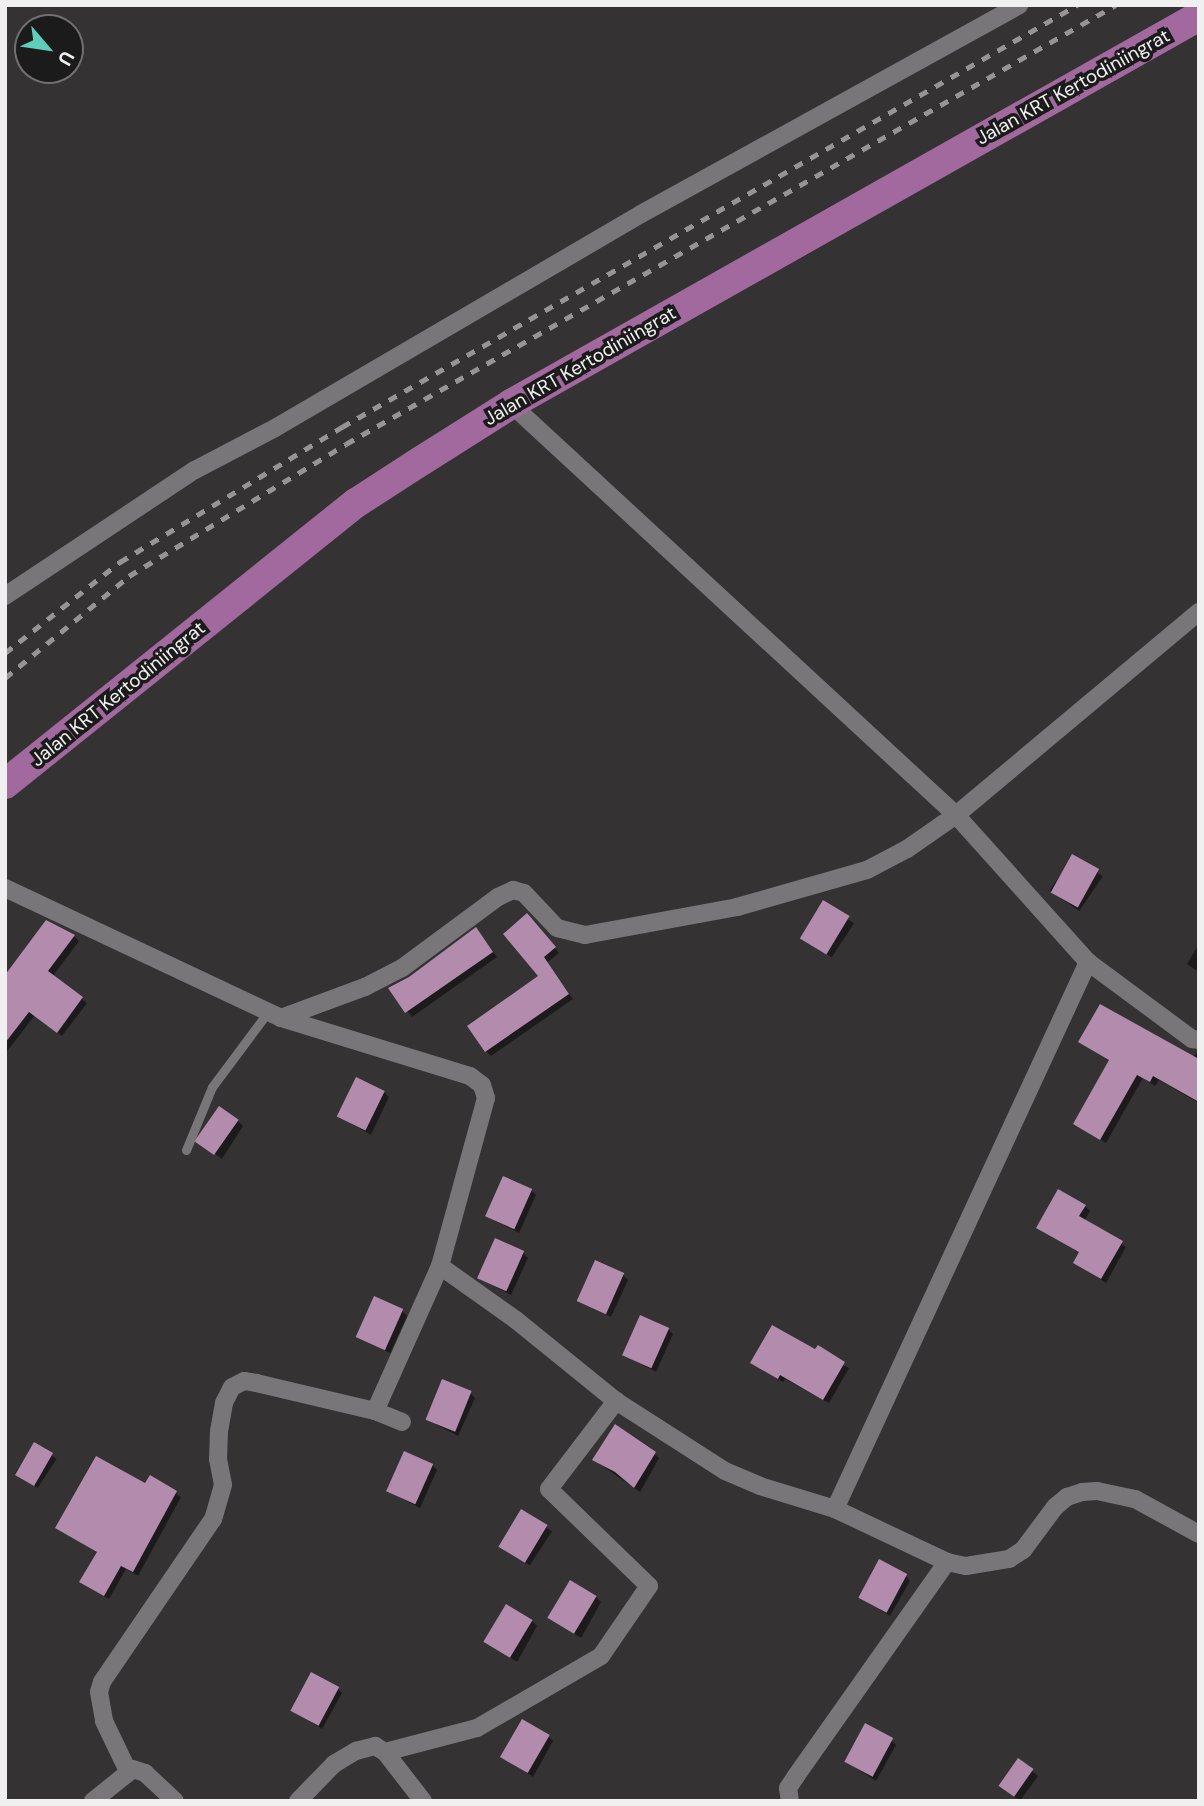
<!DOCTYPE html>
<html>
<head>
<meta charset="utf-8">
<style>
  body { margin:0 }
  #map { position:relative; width:1204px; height:1806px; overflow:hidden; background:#353234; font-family:"DM Sans",sans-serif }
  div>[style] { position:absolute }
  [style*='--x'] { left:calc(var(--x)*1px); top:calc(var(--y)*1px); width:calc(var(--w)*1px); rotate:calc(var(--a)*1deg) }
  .shadow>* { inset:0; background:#0007; transform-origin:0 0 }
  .building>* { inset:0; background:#b28bad; transform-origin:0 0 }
  .service>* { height:9px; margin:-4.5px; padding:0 4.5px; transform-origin:4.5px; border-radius:4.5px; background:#797679 }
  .minor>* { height:18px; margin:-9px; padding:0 9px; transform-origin:9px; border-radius:9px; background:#797679 }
  .primary>* { height:30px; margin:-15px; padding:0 15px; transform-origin:15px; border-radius:15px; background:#a1699e }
  .rail>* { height:5px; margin-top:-2.5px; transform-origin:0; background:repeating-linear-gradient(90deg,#969496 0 9px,transparent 0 18px) }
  span { translate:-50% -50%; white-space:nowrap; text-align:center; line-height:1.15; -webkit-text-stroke:7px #1c1b1b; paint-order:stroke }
  .street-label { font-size:19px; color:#f1f0f1 }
  .frame { position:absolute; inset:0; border:7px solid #f1f0f1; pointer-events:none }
  .north { position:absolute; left:14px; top:14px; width:70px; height:70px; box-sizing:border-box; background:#1c1b1b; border:2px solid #717071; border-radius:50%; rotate:119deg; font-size:19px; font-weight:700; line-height:28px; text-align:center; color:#f1f0f1 }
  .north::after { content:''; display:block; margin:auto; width:24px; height:32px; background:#5cceba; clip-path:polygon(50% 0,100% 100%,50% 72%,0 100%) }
</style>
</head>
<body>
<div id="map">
  <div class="shadow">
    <div style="left:1073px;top:856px;width:36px;height:42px;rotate:34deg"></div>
    <div style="left:823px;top:903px;width:37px;height:41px;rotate:33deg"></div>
    <div style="clip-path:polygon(532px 920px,559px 953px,547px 963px,573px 999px,491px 1056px,486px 1051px,541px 976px)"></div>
    <div style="clip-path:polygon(476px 929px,497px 957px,412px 1017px,391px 988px,410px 979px)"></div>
    <div style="clip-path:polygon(74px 936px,79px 941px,53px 976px,87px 1003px,62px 1036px,35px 1015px,5px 1054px,5px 977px)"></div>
    <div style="clip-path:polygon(1199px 944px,1199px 972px,1187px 964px)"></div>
    <div style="clip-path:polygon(1080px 1042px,1192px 1057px,1198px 1053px,1199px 1103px,1159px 1080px,1155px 1086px,1143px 1078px,1106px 1143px,1075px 1124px,1111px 1061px)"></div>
    <div style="clip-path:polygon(384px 1092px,389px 1097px,371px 1135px,340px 1117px)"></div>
    <div style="clip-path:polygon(238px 1121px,243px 1126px,222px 1159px,199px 1142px)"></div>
    <div style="clip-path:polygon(531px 1190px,536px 1195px,519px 1233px,486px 1216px)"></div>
    <div style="clip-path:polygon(1085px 1206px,1090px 1211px,1084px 1221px,1126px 1247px,1106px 1283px,1075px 1263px,1081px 1253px,1038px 1227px)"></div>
    <div style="clip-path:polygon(523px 1253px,528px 1258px,511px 1295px,479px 1278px)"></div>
    <div style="clip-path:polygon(623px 1275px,628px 1280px,611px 1317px,579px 1300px)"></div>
    <div style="clip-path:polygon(402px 1311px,407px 1316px,390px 1353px,358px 1336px)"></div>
    <div style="clip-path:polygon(668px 1329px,673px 1334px,656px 1372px,624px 1355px)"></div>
    <div style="clip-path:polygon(816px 1352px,849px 1368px,829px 1403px,785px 1379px,783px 1382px,752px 1363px)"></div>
    <div style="clip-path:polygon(470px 1393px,475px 1398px,458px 1436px,426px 1419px)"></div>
    <div style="left:34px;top:1444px;width:27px;height:35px;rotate:33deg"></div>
    <div style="clip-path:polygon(654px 1453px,659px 1458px,640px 1492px,594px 1460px)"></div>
    <div style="clip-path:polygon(432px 1465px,437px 1470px,420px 1508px,388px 1491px)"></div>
    <div style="clip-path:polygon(150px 1477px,181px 1497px,138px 1576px,126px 1569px,109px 1599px,81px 1582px,98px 1553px,58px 1528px,146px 1486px)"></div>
    <div style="left:521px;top:1511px;width:37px;height:41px;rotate:33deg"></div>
    <div style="clip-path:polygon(906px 1576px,910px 1581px,890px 1616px,859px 1597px)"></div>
    <div style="clip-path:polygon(596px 1597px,601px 1602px,581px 1638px,550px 1618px)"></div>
    <div style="clip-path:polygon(532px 1621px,537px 1626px,517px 1662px,486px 1642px)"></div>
    <div style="clip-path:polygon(338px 1689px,342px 1693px,322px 1729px,291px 1709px)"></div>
    <div style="clip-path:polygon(548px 1736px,553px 1741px,533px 1777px,502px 1757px)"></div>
    <div style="clip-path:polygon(891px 1740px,896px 1745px,876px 1781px,845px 1761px)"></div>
    <div style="clip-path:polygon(1018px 1760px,1038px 1776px,1020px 1801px,1005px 1790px)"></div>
  </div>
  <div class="building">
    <div style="left:1072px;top:854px;width:31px;height:44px;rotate:29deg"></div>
    <div style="left:823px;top:900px;width:31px;height:45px;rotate:31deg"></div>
    <div style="clip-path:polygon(527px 913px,556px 947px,544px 957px,569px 994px,485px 1052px,467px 1026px,538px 976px,503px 934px)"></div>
    <div style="clip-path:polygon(46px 920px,75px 935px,48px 971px,83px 997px,57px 1033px,29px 1012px,5px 1043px,5px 975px)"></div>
    <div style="clip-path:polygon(476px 927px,493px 952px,405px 1013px,388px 988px,409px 977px)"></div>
    <div style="clip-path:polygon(1100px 1004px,1199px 1059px,1199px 1102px,1153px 1076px,1150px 1082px,1137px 1075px,1100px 1140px,1073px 1124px,1109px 1060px,1078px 1042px)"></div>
    <div style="left:356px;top:1077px;width:32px;height:44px;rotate:26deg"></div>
    <div style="left:219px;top:1106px;width:24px;height:43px;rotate:35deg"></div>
    <div style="left:503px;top:1176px;width:32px;height:44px;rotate:24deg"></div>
    <div style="clip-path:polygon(1058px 1189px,1086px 1205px,1079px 1216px,1123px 1241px,1101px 1279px,1073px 1263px,1079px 1252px,1036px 1228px)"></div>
    <div style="left:495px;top:1238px;width:32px;height:44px;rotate:24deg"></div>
    <div style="left:595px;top:1260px;width:32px;height:45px;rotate:24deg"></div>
    <div style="left:374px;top:1296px;width:32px;height:45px;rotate:24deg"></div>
    <div style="left:640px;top:1315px;width:32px;height:44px;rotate:24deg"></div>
    <div style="clip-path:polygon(772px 1325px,815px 1349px,818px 1345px,845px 1362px,823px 1400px,780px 1375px,778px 1379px,750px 1363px)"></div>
    <div style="left:442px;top:1379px;width:32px;height:44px;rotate:22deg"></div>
    <div style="clip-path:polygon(615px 1424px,656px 1452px,634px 1488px,615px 1472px,592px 1460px)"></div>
    <div style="left:34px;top:1442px;width:22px;height:38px;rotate:30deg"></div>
    <div style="left:404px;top:1451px;width:32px;height:44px;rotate:24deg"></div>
    <div style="clip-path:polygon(96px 1456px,145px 1483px,150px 1475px,177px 1491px,133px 1572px,121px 1566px,104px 1596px,79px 1582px,97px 1552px,55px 1528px)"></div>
    <div style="left:521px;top:1509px;width:31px;height:44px;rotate:31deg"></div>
    <div style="left:879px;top:1559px;width:32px;height:44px;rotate:28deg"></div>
    <div style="left:570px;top:1580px;width:31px;height:44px;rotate:31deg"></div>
    <div style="left:506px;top:1604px;width:31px;height:44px;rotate:31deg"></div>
    <div style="left:311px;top:1672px;width:32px;height:44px;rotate:28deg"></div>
    <div style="left:522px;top:1719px;width:32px;height:44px;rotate:30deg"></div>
    <div style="left:865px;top:1723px;width:32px;height:44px;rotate:28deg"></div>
    <div style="left:1018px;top:1758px;width:19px;height:34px;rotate:35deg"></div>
  </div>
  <div class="service">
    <div style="--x:186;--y:1150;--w:68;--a:-67.6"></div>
    <div style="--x:212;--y:1087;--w:94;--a:-53.3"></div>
  </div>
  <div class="minor">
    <div style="--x:511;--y:404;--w:606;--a:42.73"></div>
    <div style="--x:956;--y:815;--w:198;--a:48.1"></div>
    <div style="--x:1088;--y:962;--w:129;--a:36.5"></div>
    <div style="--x:1192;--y:1039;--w:7;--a:8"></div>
    <div style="--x:5;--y:596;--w:228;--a:-33.6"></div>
    <div style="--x:195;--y:470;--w:90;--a:-27.7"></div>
    <div style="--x:275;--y:428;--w:424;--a:-30.3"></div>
    <div style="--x:641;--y:214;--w:432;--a:-28.9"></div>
    <div style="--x:5;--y:888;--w:305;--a:25.2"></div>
    <div style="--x:281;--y:1018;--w:198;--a:17.1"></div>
    <div style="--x:470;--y:1076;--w:15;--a:37"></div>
    <div style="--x:482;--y:1085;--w:14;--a:73"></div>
    <div style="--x:486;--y:1098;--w:174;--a:105.3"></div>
    <div style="--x:440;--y:1266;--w:159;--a:114.1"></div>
    <div style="--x:375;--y:1411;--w:121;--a:-166.7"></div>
    <div style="--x:257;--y:1383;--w:13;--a:-171"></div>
    <div style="--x:244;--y:1381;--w:13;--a:153"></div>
    <div style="--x:232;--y:1387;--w:18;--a:117"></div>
    <div style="--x:224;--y:1403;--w:28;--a:100"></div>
    <div style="--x:219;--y:1431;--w:28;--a:92"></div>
    <div style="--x:218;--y:1459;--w:26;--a:79"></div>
    <div style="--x:223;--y:1485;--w:35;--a:106"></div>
    <div style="--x:213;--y:1519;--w:197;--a:124.3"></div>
    <div style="--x:102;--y:1682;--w:10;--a:107"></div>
    <div style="--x:99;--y:1692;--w:29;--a:80"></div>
    <div style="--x:104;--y:1721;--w:55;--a:64.4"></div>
    <div style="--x:281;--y:1018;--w:90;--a:-20.3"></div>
    <div style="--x:365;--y:987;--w:42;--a:-27.2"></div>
    <div style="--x:402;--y:968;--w:119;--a:-36.5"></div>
    <div style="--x:498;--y:897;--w:17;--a:-25"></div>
    <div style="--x:513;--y:890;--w:11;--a:15"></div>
    <div style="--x:524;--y:893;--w:48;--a:46.7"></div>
    <div style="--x:557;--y:928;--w:29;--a:14"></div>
    <div style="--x:585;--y:935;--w:155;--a:-10.4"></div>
    <div style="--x:737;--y:907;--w:135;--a:-15.9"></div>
    <div style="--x:867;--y:870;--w:45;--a:-27.7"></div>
    <div style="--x:907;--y:849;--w:60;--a:-34.8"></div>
    <div style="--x:956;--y:815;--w:317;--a:-39.9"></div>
    <div style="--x:440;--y:1266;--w:93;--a:35.4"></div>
    <div style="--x:516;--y:1320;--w:129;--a:39"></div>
    <div style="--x:616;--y:1401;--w:130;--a:32.7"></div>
    <div style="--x:725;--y:1471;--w:38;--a:23"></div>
    <div style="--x:760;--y:1486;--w:78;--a:17"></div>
    <div style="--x:835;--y:1509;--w:124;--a:25.3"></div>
    <div style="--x:947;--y:1562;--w:19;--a:12"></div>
    <div style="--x:966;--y:1566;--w:44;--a:-9.2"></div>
    <div style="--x:1009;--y:1559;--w:17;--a:-33"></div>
    <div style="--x:1023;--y:1550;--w:54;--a:-53.3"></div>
    <div style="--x:1055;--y:1507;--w:16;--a:-40"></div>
    <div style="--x:1067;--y:1497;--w:16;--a:-18"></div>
    <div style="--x:1082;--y:1492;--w:15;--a:-4"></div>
    <div style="--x:1097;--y:1491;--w:39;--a:12"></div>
    <div style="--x:1135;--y:1499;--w:73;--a:28.7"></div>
    <div style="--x:375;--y:1411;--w:29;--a:22"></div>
    <div style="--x:835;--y:1509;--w:603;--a:-65.18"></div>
    <div style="--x:385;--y:1752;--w:62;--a:52.2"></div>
    <div style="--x:93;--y:1801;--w:51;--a:-38.7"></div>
    <div style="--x:133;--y:1769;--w:13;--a:18"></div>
    <div style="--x:145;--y:1773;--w:41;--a:43"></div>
    <div style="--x:298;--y:1801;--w:52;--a:-45.8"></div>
    <div style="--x:334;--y:1764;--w:26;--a:-31"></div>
    <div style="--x:356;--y:1751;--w:20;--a:-15"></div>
    <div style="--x:375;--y:1746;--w:12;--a:31"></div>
    <div style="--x:385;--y:1752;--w:95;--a:-14.6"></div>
    <div style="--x:477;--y:1728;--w:143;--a:-30.1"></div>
    <div style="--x:601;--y:1656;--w:85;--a:-55.6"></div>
    <div style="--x:649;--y:1586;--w:139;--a:-135.9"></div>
    <div style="--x:549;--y:1489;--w:111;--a:-52.7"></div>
    <div style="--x:790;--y:1801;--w:13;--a:-99"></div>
    <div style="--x:788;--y:1788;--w:14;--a:-56"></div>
    <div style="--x:796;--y:1776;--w:262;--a:-54.8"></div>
  </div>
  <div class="primary">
    <div style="--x:5;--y:784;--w:450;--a:-38.7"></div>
    <div style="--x:356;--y:503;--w:77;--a:-32.9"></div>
    <div style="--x:421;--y:461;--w:107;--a:-32.3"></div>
    <div style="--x:511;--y:404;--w:790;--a:-29.42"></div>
  </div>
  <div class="rail">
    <div style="--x:5;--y:653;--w:147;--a:-38.4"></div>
    <div style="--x:120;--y:562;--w:260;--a:-31.3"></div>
    <div style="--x:342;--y:427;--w:848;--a:-29.86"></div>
    <div style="--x:5;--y:678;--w:161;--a:-39.4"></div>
    <div style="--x:129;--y:576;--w:254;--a:-31.3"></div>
    <div style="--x:346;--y:444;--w:886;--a:-29.69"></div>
  </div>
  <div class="street-label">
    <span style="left:1073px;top:87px;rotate:-29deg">Jalan KRT Kertodiniingrat</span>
    <span style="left:580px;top:366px;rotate:-30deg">Jalan KRT Kertodiniingrat</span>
    <span style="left:118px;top:694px;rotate:-39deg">Jalan KRT Kertodiniingrat</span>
  </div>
  <div class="frame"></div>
  <div class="north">U</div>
</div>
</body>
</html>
